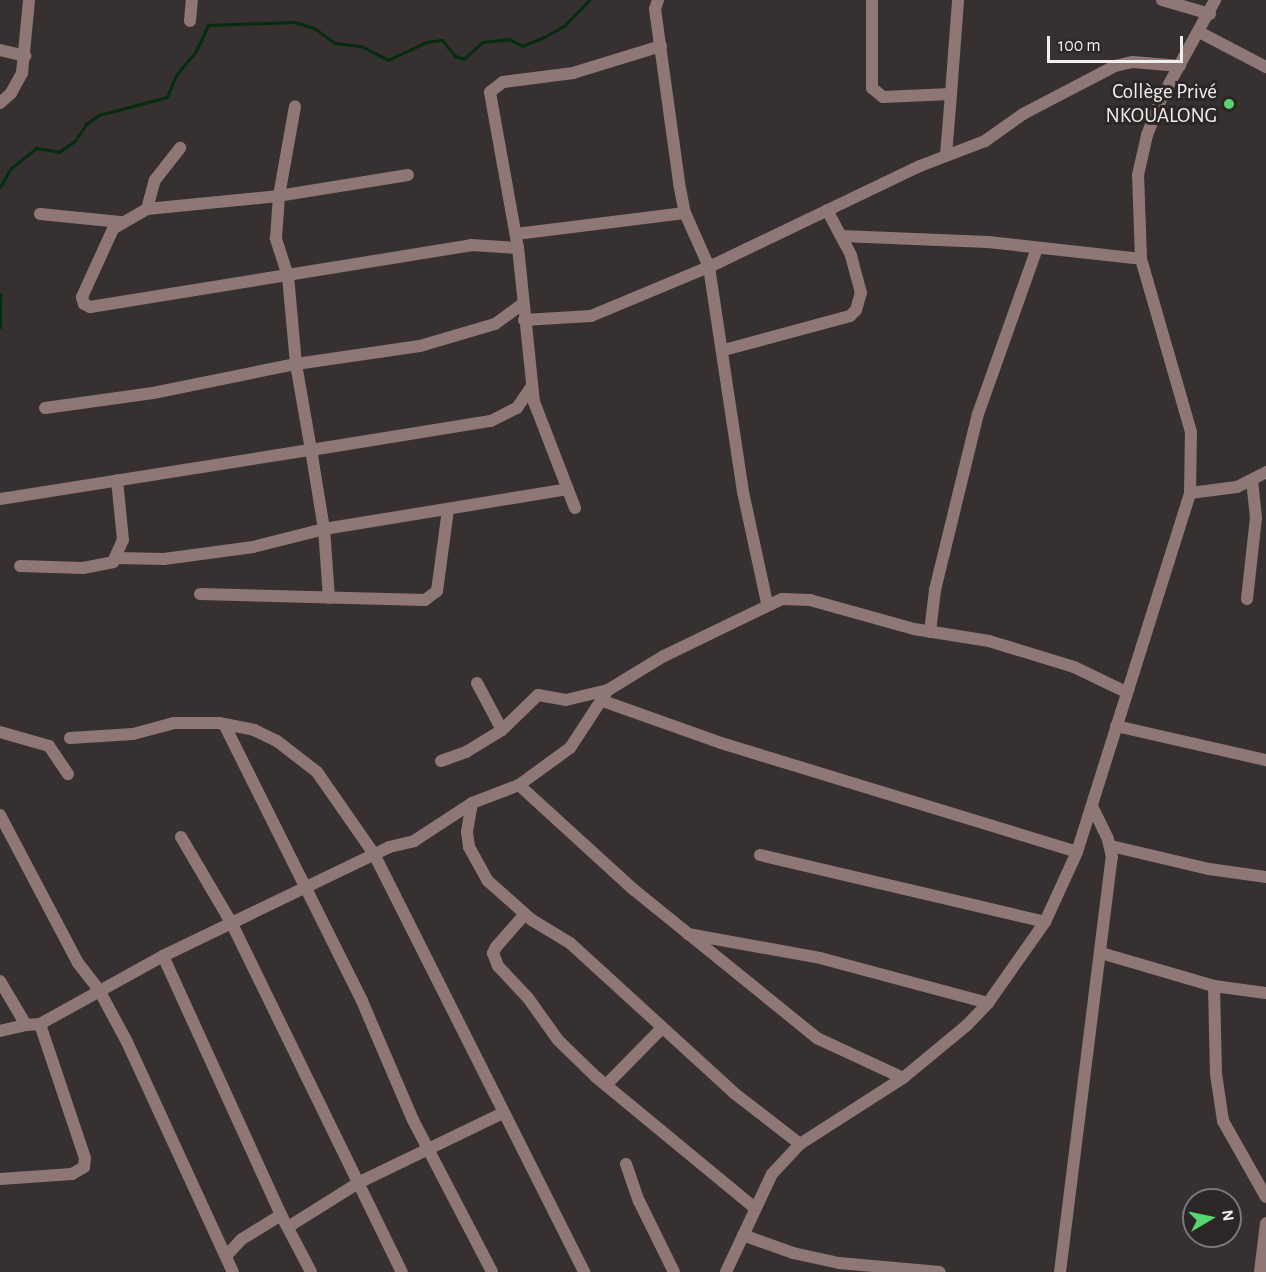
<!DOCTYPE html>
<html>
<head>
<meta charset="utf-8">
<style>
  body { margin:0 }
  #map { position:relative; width:1266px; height:1272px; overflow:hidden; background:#363130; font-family:"Alegreya Sans",sans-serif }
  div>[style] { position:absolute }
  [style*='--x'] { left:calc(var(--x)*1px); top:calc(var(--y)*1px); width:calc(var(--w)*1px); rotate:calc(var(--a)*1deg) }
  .stream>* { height:3px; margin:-1.5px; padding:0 1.5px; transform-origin:1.5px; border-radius:1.5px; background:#042c0e }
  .minor>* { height:12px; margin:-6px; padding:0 6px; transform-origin:6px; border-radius:6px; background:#8f7776 }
  .dots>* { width:16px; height:16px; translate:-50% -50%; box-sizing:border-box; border:3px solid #2c2726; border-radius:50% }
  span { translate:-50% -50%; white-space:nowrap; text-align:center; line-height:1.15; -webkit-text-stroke:6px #2c2726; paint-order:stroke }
  .poi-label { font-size:21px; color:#f1eeee }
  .right { translate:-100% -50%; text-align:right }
  .north { position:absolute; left:1182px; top:1188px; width:60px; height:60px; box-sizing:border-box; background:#2c2726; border:2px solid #7b7776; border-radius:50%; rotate:81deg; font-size:16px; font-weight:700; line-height:24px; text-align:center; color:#f1eeee }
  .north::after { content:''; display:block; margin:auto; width:21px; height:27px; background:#55d671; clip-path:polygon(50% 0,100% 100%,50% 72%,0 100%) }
  .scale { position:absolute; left:1047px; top:36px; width:136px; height:27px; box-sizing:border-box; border:3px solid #f1eeee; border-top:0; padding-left:8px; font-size:18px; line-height:21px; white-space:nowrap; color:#f1eeee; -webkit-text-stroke:4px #2c2726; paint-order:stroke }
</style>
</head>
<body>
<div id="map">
  <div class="stream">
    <div style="--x:0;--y:187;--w:22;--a:-60"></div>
    <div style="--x:11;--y:168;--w:33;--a:-38"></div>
    <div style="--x:37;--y:148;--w:22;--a:10"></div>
    <div style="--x:59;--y:152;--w:19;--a:-35"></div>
    <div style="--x:75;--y:141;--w:20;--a:-57"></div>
    <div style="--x:86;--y:124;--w:16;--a:-35"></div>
    <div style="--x:99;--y:115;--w:70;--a:-14.8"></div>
    <div style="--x:167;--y:97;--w:24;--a:-68"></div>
    <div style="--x:176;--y:75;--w:31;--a:-50"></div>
    <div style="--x:196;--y:51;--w:29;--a:-65"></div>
    <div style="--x:208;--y:25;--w:87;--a:-2"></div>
    <div style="--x:295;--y:22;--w:20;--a:18"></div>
    <div style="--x:314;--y:28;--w:26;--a:36"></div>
    <div style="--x:335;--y:43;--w:26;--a:7"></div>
    <div style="--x:361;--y:46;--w:30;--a:27"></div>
    <div style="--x:388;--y:60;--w:42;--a:-25.3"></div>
    <div style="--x:426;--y:42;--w:16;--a:-7"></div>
    <div style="--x:442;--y:40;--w:21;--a:51"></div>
    <div style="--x:455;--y:56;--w:9;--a:18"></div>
    <div style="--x:464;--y:59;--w:25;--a:-43"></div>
    <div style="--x:482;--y:42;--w:27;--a:-6"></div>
    <div style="--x:509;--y:39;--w:15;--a:28"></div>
    <div style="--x:522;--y:46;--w:24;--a:-22"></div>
    <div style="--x:544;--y:37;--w:23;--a:-29"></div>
    <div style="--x:564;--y:26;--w:36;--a:-46"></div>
    <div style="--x:0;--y:294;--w:33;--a:90"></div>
  </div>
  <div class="minor">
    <div style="--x:658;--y:0;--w:9;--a:108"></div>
    <div style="--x:655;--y:9;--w:176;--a:82.1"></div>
    <div style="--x:679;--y:183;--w:31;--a:79"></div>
    <div style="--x:685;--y:213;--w:59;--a:66"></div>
    <div style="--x:709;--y:267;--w:228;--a:81.4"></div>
    <div style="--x:743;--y:492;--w:114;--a:77.8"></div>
    <div style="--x:872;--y:0;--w:88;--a:90"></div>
    <div style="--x:872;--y:88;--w:14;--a:39"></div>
    <div style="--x:883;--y:97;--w:68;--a:-2.5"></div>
    <div style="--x:951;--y:94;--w:61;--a:94.7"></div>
    <div style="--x:1162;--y:0;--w:50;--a:16.3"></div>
    <div style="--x:190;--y:21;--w:21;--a:-85"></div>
    <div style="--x:1199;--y:32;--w:76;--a:27.6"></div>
    <div style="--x:0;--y:50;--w:26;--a:13"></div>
    <div style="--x:951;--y:94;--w:94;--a:-85.7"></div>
    <div style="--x:0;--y:103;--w:15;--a:-42"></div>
    <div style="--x:11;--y:93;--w:23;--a:-61"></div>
    <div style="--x:22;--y:73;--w:73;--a:-84.5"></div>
    <div style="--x:408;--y:175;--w:131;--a:170.8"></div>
    <div style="--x:279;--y:196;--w:133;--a:174.4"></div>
    <div style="--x:147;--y:209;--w:39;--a:150"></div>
    <div style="--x:113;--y:229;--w:75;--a:114.5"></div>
    <div style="--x:82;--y:297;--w:7;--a:74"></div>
    <div style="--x:84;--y:304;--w:7;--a:27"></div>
    <div style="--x:90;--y:307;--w:386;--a:-9.2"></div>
    <div style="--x:471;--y:245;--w:47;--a:3.7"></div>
    <div style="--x:147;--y:209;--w:30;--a:-75"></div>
    <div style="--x:155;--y:180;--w:41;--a:-52"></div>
    <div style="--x:40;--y:214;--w:81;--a:5.6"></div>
    <div style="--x:516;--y:234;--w:170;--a:-7.1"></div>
    <div style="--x:842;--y:236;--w:146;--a:2.4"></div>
    <div style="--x:988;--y:242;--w:154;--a:6.3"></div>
    <div style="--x:524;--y:320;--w:67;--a:-3.4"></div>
    <div style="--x:591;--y:316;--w:128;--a:-22.6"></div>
    <div style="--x:709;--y:267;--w:234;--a:-25.6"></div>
    <div style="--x:920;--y:166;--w:70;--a:-21"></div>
    <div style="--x:985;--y:141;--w:47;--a:-35.4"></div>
    <div style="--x:1023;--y:114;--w:104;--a:-27.6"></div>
    <div style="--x:1115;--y:66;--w:18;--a:-13"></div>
    <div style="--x:1133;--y:62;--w:47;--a:4.9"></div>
    <div style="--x:724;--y:350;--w:131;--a:-15.1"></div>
    <div style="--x:850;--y:316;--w:8;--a:-45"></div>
    <div style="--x:856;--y:310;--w:18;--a:-74"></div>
    <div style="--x:861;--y:293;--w:39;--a:-105"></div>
    <div style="--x:851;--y:255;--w:51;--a:-118.1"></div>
    <div style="--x:45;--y:408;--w:109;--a:-7.9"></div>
    <div style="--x:153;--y:393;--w:146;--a:-11.5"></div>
    <div style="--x:296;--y:364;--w:125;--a:-8.3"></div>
    <div style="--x:420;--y:346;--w:78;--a:-16.3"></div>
    <div style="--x:495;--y:324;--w:32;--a:-36"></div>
    <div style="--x:1190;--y:493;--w:47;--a:-7.3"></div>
    <div style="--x:1237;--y:487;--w:33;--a:-27"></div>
    <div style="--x:0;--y:499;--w:315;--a:-9"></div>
    <div style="--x:311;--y:450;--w:87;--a:-99.9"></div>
    <div style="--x:296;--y:364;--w:88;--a:-95.2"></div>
    <div style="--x:288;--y:276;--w:40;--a:-108"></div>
    <div style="--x:276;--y:238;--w:42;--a:-85.9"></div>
    <div style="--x:279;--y:196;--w:91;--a:-79.9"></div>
    <div style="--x:575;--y:508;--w:114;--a:-111.1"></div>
    <div style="--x:534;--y:402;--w:155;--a:-95.9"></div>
    <div style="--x:518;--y:248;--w:158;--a:-100.2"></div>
    <div style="--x:490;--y:92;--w:16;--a:-38"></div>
    <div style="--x:503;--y:82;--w:71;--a:-7.3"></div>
    <div style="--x:573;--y:73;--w:92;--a:-17.1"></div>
    <div style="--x:117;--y:558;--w:47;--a:1.2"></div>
    <div style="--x:164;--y:559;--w:90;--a:-7.7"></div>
    <div style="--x:253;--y:547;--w:73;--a:-14.2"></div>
    <div style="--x:324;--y:529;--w:80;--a:-99.3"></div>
    <div style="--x:311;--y:450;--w:182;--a:-9.2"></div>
    <div style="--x:491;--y:421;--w:29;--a:-27"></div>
    <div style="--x:517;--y:408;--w:27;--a:-56"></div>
    <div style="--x:20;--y:566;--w:63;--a:1.8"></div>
    <div style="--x:83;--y:568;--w:31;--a:-11"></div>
    <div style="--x:113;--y:562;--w:24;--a:-66"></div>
    <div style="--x:123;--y:540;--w:60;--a:-95.7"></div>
    <div style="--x:200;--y:594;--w:225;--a:1.5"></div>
    <div style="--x:425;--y:600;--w:15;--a:-37"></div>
    <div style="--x:437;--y:591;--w:82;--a:-82.3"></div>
    <div style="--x:329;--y:598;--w:69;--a:-94.1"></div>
    <div style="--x:324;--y:529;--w:247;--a:-9.3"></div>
    <div style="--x:1247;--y:599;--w:81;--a:-83.7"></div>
    <div style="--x:1256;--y:518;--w:37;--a:-96"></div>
    <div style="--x:930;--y:632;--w:42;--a:-83.2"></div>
    <div style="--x:935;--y:590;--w:181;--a:-76.3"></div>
    <div style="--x:978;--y:414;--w:176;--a:-70.4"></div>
    <div style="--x:477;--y:683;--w:53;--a:62"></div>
    <div style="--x:603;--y:701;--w:125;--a:19.6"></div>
    <div style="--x:721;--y:743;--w:372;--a:17"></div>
    <div style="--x:224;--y:724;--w:309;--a:63.5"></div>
    <div style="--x:362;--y:1001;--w:129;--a:66.8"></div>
    <div style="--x:413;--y:1120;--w:171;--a:62.5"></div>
    <div style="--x:1116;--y:726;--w:154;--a:12.8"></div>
    <div style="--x:0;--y:732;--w:51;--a:15.9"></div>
    <div style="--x:49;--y:746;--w:34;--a:56"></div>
    <div style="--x:70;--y:738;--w:63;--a:-3.6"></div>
    <div style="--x:133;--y:734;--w:42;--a:-15"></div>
    <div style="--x:174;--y:723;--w:45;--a:0"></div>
    <div style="--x:219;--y:723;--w:36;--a:11"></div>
    <div style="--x:254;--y:730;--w:25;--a:26"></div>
    <div style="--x:277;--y:741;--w:51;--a:37.8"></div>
    <div style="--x:317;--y:772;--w:100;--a:55.2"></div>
    <div style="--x:374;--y:854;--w:468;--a:63.3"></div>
    <div style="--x:441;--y:761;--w:27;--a:-20"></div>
    <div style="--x:466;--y:752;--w:42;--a:-31.4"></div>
    <div style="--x:502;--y:730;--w:50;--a:-44.2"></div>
    <div style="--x:538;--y:695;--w:28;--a:10"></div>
    <div style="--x:566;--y:700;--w:43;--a:-13.4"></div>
    <div style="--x:519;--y:785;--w:50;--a:159"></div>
    <div style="--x:472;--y:803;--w:29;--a:100"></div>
    <div style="--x:467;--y:832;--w:15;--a:82"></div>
    <div style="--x:469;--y:847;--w:39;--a:61"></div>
    <div style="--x:488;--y:881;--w:59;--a:41.6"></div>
    <div style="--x:532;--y:920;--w:44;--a:31.2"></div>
    <div style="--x:570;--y:943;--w:222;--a:42.4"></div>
    <div style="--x:734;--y:1093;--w:83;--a:37.7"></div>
    <div style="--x:0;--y:815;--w:167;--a:62.2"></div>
    <div style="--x:78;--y:963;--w:34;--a:52"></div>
    <div style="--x:99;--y:990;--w:59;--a:61.7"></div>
    <div style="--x:127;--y:1042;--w:253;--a:65.3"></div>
    <div style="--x:181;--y:837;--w:101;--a:59.6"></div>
    <div style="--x:232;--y:924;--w:387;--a:64"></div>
    <div style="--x:1111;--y:846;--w:101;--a:13.2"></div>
    <div style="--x:1209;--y:869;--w:58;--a:8"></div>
    <div style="--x:760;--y:855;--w:293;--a:13.2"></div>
    <div style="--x:525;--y:914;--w:44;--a:131.3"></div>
    <div style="--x:496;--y:947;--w:7;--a:117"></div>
    <div style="--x:493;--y:953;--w:14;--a:69"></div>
    <div style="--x:498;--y:966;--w:44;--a:46.8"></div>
    <div style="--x:528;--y:998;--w:52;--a:54.5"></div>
    <div style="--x:558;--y:1040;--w:53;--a:44.2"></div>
    <div style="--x:596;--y:1077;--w:206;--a:39.5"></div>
    <div style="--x:688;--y:934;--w:134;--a:10.3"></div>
    <div style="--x:820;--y:958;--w:174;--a:15"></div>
    <div style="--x:1101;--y:953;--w:118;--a:16.3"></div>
    <div style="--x:1214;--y:986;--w:52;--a:7.7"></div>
    <div style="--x:163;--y:956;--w:285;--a:65.5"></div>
    <div style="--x:281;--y:1215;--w:64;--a:62.2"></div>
    <div style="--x:0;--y:981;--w:51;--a:59.4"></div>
    <div style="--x:26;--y:1025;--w:14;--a:-4"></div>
    <div style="--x:40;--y:1024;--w:141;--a:-28.9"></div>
    <div style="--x:163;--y:956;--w:251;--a:-25.7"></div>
    <div style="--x:389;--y:847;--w:26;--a:-13"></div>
    <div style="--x:414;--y:841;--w:69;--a:-33.2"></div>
    <div style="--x:1214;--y:986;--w:88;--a:88.7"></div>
    <div style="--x:1216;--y:1074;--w:48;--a:81.5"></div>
    <div style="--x:1223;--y:1121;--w:87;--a:60.5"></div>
    <div style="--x:0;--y:1031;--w:27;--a:-13"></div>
    <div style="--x:903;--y:1078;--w:95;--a:-155.1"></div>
    <div style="--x:817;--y:1038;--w:235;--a:-141"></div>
    <div style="--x:634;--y:890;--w:156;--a:-137.6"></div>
    <div style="--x:519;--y:785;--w:63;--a:-36"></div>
    <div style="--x:570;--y:748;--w:69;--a:-56.8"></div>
    <div style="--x:608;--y:690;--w:66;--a:-31.3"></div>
    <div style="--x:664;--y:656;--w:131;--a:-25.8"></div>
    <div style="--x:782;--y:599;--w:28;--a:2"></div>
    <div style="--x:810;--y:600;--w:108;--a:15.6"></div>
    <div style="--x:914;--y:629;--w:76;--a:9.1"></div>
    <div style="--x:989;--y:641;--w:89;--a:17"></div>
    <div style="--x:1074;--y:667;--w:58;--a:25.7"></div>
    <div style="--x:606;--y:1085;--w:80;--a:-45.5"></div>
    <div style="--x:626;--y:1164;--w:39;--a:71"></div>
    <div style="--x:639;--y:1201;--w:79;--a:63.8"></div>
    <div style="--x:0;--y:1179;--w:72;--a:-4"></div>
    <div style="--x:72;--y:1174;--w:14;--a:-30"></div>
    <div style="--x:84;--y:1167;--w:9;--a:-84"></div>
    <div style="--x:85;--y:1158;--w:141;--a:-108.6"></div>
    <div style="--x:288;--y:1227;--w:85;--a:-32"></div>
    <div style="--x:360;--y:1182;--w:159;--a:-25.8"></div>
    <div style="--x:743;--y:1235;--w:53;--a:19.8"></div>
    <div style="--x:793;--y:1253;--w:47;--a:12.3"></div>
    <div style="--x:839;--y:1263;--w:101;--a:5.1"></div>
    <div style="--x:226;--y:1256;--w:23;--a:-47"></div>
    <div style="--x:242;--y:1239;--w:46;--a:-31.6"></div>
    <div style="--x:726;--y:1272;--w:108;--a:-64.9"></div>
    <div style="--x:772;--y:1174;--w:41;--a:-47"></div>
    <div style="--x:800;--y:1144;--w:122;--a:-32.7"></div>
    <div style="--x:903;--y:1078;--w:83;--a:-39.6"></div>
    <div style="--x:967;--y:1025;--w:30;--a:-46"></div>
    <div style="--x:988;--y:1003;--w:99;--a:-54.9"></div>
    <div style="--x:1045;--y:922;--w:77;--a:-65.4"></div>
    <div style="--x:1077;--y:852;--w:376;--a:-72.5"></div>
    <div style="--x:1190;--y:493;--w:61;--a:-89.1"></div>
    <div style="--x:1191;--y:432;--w:180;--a:-106.1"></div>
    <div style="--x:1141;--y:259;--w:84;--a:-92"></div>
    <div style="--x:1138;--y:175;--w:41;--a:-77.3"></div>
    <div style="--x:1147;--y:135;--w:41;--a:-68.5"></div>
    <div style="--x:1162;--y:97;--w:111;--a:-61.3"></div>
    <div style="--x:1060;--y:1272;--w:418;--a:-82.9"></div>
    <div style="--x:1112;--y:857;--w:18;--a:-103"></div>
    <div style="--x:1108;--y:839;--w:37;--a:-116"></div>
    <div style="--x:1260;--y:1272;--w:49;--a:-83"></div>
  </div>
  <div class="dots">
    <div style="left:1229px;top:104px;background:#55d671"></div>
  </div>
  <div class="poi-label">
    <span class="right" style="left:1217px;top:104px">Collège Privé<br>NKOUALONG</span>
  </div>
  <div class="north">N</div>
  <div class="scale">100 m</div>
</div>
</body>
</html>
